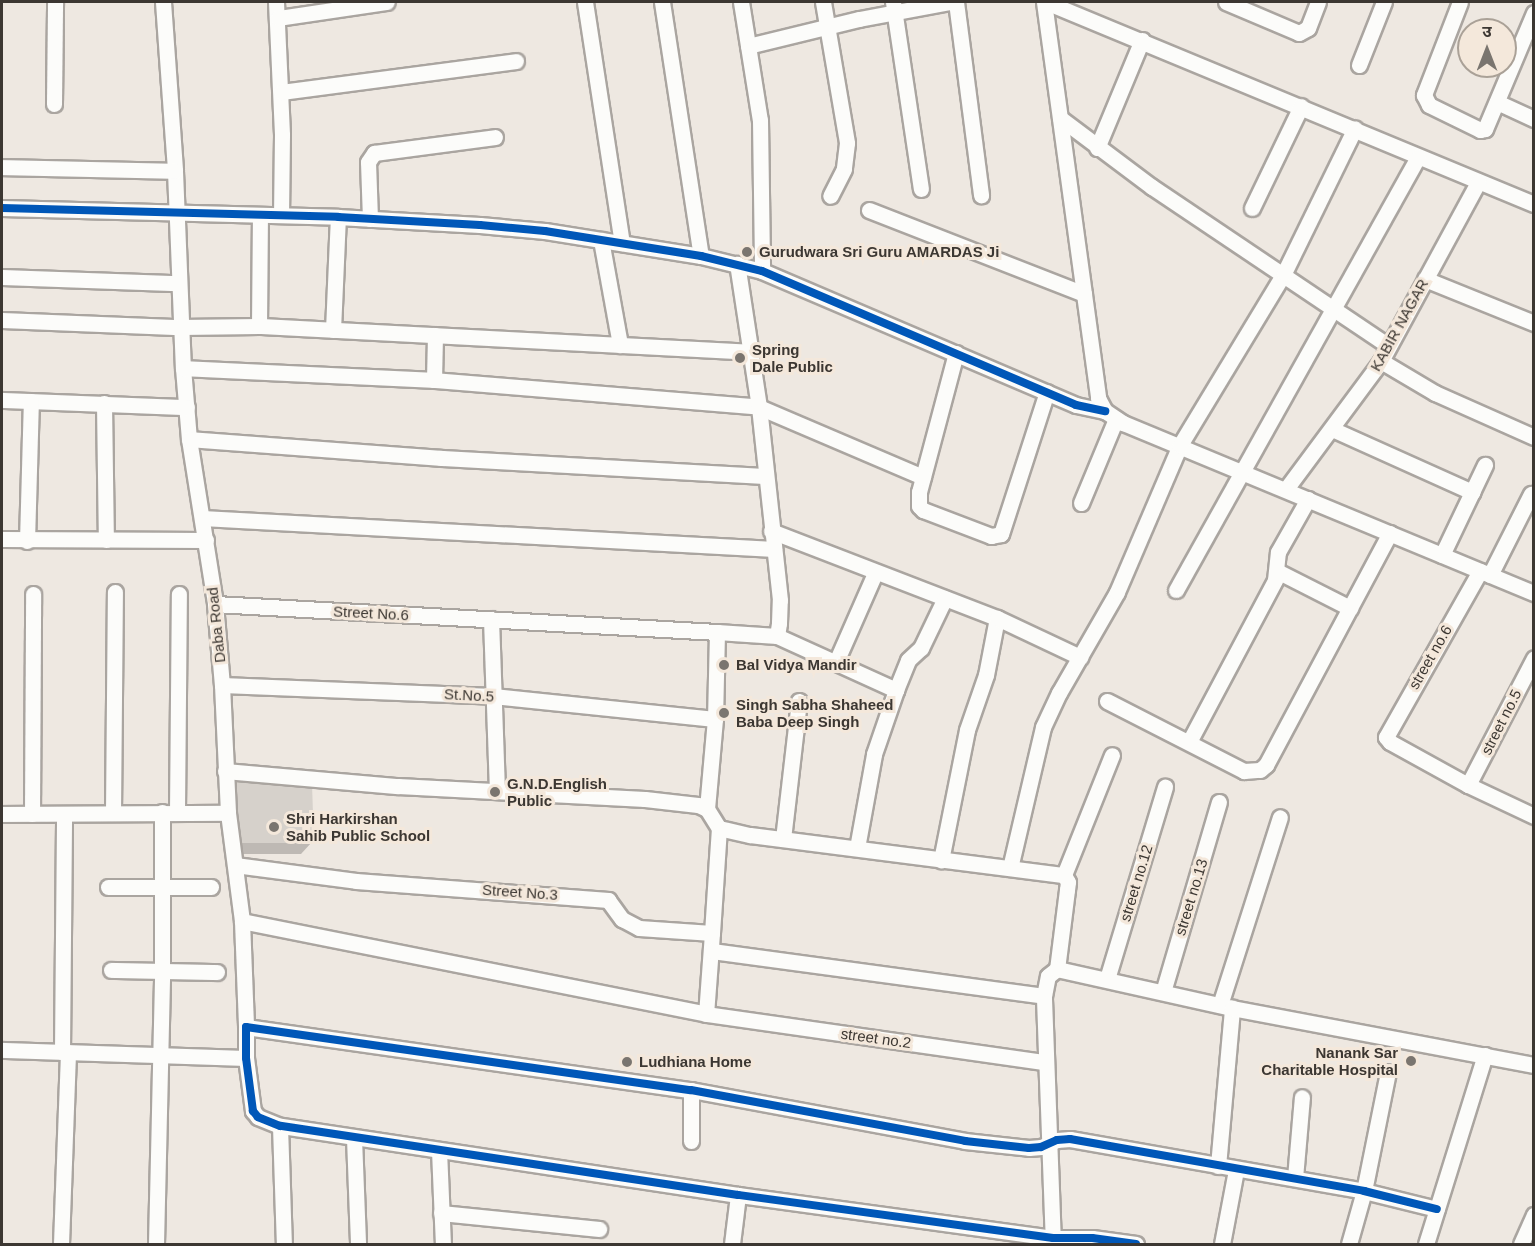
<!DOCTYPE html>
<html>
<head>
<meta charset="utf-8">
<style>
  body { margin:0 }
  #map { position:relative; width:1535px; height:1246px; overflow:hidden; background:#eee8e1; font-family:Helvetica,"Noto Sans Devanagari",sans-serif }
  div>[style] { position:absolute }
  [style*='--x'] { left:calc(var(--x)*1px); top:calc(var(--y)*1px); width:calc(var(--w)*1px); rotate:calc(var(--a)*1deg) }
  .shadow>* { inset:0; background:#0003 }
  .building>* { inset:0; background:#d6d1cb }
  .roads { filter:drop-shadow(2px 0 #aaa5a0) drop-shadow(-2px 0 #aaa5a0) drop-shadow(0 2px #aaa5a0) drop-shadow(0 -2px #aaa5a0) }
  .minor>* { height:15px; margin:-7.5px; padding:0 7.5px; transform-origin:7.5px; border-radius:7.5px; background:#fcfcfa }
  .cycleway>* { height:8px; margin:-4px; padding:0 4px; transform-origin:4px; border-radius:4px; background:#0057b8 }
  .dots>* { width:16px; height:16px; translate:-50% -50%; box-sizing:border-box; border:3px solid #f4e8db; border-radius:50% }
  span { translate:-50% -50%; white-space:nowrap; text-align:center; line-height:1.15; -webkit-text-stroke:6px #f4e8db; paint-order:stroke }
  .poi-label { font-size:15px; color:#3c3732; font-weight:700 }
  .left { translate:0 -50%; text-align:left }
  .right { translate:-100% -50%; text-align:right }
  .street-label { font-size:15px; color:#3c3732 }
  .frame { position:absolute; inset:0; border:3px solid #3c3732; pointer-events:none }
  .north { position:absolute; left:1457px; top:18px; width:60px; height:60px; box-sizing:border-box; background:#f4e8db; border:2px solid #aaa197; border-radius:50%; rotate:0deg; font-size:16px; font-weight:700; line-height:24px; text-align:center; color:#3c3732 }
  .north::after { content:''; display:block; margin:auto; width:21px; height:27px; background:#7a756f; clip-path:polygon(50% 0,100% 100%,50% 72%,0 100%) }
</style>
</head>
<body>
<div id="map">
  <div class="shadow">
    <div style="clip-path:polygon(220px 791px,312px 842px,301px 854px,224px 854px)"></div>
  </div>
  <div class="building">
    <div style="clip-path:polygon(231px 778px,312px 784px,314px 843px,235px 843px)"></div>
  </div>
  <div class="roads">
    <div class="minor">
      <div style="--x:163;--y:2;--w:169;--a:85.9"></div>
      <div style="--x:175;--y:171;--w:197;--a:87.7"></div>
      <div style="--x:183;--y:368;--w:71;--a:85.2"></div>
      <div style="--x:189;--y:439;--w:167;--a:81"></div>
      <div style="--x:215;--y:604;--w:81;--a:85.1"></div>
      <div style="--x:222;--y:685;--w:128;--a:87.3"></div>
      <div style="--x:228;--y:813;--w:109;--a:82.6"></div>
      <div style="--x:242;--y:921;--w:473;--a:11.3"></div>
      <div style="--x:706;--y:1014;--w:342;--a:8.1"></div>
      <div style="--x:276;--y:2;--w:133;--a:87.4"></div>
      <div style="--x:282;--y:135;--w:80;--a:90.7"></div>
      <div style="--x:585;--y:2;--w:244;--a:81.3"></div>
      <div style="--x:662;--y:2;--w:257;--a:81.3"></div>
      <div style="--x:741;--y:2;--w:120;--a:80.9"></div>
      <div style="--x:760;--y:120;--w:151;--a:89.2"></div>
      <div style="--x:823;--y:2;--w:143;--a:80.3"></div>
      <div style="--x:847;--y:143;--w:26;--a:97"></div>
      <div style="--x:844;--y:169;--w:30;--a:117"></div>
      <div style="--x:893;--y:2;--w:189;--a:81.5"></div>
      <div style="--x:956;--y:2;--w:195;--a:82.6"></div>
      <div style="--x:1044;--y:2;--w:400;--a:82.2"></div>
      <div style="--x:1098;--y:398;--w:15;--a:62"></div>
      <div style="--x:1105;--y:411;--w:22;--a:34"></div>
      <div style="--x:1123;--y:423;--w:445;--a:22.5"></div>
      <div style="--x:1046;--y:2;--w:528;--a:22.49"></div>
      <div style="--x:1226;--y:2;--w:79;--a:23"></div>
      <div style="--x:1299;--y:33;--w:10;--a:-29"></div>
      <div style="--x:1308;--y:28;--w:28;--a:-69"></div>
      <div style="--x:1460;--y:2;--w:100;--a:111.2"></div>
      <div style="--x:1424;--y:95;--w:11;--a:63"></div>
      <div style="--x:1429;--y:105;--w:57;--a:26.1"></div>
      <div style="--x:1480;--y:130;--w:5;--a:-11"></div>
      <div style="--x:1485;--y:129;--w:126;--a:-67.1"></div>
      <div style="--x:278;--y:18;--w:110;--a:-8.4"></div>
      <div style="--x:748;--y:46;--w:114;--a:-13.7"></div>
      <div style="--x:859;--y:19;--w:93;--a:-10.6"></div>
      <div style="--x:1359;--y:65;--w:68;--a:-68.4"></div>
      <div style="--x:281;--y:92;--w:237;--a:-7.5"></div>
      <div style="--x:1497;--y:102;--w:41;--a:24.7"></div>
      <div style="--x:54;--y:104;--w:102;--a:-89.4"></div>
      <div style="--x:1060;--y:118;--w:115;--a:36.9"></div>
      <div style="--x:1152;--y:187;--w:285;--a:33.9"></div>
      <div style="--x:1097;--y:148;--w:117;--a:-67.4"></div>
      <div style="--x:2;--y:167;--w:173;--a:1.3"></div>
      <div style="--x:2;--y:208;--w:336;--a:1.5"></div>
      <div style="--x:338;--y:217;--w:142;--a:3.2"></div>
      <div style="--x:480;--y:225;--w:65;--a:5.3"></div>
      <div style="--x:545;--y:231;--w:158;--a:9.1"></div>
      <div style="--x:701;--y:256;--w:63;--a:13.8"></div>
      <div style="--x:762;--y:271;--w:341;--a:23.1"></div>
      <div style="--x:1076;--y:405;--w:30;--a:12"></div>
      <div style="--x:1252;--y:208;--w:113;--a:-64.3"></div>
      <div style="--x:869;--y:210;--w:231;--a:21.3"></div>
      <div style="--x:370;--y:219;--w:57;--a:-92"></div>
      <div style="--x:368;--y:162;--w:11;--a:-56"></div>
      <div style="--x:374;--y:153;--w:122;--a:-7.5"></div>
      <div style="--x:601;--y:240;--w:107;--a:79.7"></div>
      <div style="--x:2;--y:277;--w:176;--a:2"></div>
      <div style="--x:1425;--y:279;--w:118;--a:22"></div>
      <div style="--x:2;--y:320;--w:178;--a:2.3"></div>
      <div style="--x:180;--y:327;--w:79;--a:-0.7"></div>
      <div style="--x:259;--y:326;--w:493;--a:3"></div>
      <div style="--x:259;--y:326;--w:111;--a:-89.5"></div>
      <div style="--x:333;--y:330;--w:113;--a:-87.5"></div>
      <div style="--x:956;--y:353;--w:144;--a:104.9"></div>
      <div style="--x:919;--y:492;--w:14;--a:90"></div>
      <div style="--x:919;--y:506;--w:6;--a:45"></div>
      <div style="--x:923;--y:510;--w:73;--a:20.9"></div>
      <div style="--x:991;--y:536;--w:10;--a:-11"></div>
      <div style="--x:1001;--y:534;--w:149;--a:-72.1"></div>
      <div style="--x:1381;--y:361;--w:63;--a:30.7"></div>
      <div style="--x:1435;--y:393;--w:108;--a:24"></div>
      <div style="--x:183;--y:368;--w:251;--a:2.7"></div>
      <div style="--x:434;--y:380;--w:326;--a:4.7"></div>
      <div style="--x:759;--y:407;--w:178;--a:23.1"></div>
      <div style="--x:434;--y:380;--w:45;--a:-88.7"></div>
      <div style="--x:2;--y:400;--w:185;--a:2.2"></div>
      <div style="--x:104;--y:403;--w:137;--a:89.2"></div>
      <div style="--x:1332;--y:429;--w:154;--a:24.2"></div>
      <div style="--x:189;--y:439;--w:253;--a:4.3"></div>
      <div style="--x:441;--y:458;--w:325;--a:3.2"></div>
      <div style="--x:1286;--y:489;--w:159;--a:-53.4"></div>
      <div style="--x:1381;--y:361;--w:204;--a:-61.5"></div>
      <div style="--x:1081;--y:503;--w:91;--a:-67.4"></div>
      <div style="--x:202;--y:518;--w:573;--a:3.1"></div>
      <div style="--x:771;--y:531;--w:242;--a:21.1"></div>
      <div style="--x:997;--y:618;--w:58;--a:100.9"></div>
      <div style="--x:986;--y:675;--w:58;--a:109.1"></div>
      <div style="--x:967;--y:730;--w:133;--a:101.3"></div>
      <div style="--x:2;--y:539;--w:204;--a:0.3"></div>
      <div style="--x:27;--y:541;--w:140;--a:-88.4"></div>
      <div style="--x:1442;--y:555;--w:100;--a:-64.5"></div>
      <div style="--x:1277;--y:571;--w:82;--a:26.9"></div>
      <div style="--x:1480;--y:571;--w:191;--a:119.5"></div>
      <div style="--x:1386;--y:737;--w:6;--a:51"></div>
      <div style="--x:1390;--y:742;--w:89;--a:28.9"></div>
      <div style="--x:1468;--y:785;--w:73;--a:25.2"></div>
      <div style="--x:1490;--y:575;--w:91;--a:-63.2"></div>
      <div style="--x:1176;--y:590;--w:496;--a:-60.8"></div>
      <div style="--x:215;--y:604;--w:503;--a:3.19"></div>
      <div style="--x:717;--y:632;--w:87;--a:91.3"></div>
      <div style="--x:715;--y:719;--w:90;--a:95.1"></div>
      <div style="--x:997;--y:618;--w:92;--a:25.2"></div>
      <div style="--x:491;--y:619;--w:172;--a:88"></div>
      <div style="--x:717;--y:632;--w:60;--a:3.8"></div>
      <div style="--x:777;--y:636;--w:13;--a:-81"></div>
      <div style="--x:779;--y:623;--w:23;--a:-88"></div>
      <div style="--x:780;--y:600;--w:194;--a:-96.2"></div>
      <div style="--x:759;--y:407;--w:145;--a:-98.7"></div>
      <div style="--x:777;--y:636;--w:131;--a:24.4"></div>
      <div style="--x:836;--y:662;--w:97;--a:-66.3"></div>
      <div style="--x:222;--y:685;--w:271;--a:2.3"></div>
      <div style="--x:493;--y:696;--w:223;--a:5.9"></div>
      <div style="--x:1107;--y:701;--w:154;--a:27.1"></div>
      <div style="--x:1244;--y:771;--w:16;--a:-4"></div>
      <div style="--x:1260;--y:770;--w:8;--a:-40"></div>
      <div style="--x:1266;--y:765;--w:263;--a:-61.9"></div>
      <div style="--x:1189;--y:742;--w:183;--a:-62"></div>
      <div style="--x:1275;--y:580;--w:28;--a:-84"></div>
      <div style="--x:1278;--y:552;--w:61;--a:-60.5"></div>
      <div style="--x:225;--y:771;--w:174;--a:5"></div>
      <div style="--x:398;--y:786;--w:247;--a:3"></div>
      <div style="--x:645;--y:799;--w:53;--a:6.5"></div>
      <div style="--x:698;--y:805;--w:10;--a:24"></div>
      <div style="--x:707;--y:809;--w:22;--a:58"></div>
      <div style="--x:719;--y:828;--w:32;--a:13"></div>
      <div style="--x:750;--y:835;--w:317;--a:7.3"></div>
      <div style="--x:1064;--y:875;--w:8;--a:60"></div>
      <div style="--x:1068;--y:882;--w:8;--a:97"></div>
      <div style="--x:1067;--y:890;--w:80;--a:97.2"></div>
      <div style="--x:1468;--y:785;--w:143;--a:-62.5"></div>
      <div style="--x:177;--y:811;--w:217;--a:-89.5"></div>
      <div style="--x:113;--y:813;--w:221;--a:-89.5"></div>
      <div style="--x:2;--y:814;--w:226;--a:-0.3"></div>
      <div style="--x:32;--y:814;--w:220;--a:-89.7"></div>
      <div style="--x:783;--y:839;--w:139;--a:-83.4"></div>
      <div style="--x:857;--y:848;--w:96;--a:-79.7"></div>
      <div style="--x:874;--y:754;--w:68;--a:-71"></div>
      <div style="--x:896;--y:690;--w:32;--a:-68"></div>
      <div style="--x:908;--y:660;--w:18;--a:-43"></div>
      <div style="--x:921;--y:648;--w:55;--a:-64.4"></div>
      <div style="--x:235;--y:865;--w:122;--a:7.5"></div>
      <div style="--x:356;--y:881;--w:253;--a:4.3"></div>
      <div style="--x:608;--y:900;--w:24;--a:54"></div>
      <div style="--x:622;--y:919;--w:19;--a:28"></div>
      <div style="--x:639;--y:928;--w:73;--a:3.9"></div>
      <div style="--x:712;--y:933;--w:81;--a:94.2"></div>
      <div style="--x:1010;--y:868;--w:145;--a:-76.8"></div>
      <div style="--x:1043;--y:727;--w:38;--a:-65"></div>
      <div style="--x:1059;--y:693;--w:116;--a:-60.1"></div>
      <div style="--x:1117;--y:592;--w:160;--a:-66.8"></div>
      <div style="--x:1180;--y:445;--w:201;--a:-58.8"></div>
      <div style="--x:1284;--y:273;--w:161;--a:-63.9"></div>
      <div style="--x:1064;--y:875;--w:129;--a:-68.2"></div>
      <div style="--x:108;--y:887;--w:103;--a:0"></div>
      <div style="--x:242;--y:921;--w:106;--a:87.8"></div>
      <div style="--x:712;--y:933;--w:105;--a:-86.2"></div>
      <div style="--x:712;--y:951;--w:335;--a:7.7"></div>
      <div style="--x:111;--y:970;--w:106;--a:1.1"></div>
      <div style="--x:1107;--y:979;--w:201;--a:-73.2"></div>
      <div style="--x:1163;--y:992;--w:198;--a:-73.6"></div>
      <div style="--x:1220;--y:1005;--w:197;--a:-72.3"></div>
      <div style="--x:2;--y:1050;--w:244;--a:1.9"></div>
      <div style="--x:62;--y:1052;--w:237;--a:-89.5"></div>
      <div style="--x:280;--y:1126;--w:118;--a:88.1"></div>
      <div style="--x:354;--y:1138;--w:106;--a:87.8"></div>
      <div style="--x:691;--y:1141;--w:51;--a:-90"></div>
      <div style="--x:439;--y:1150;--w:94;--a:87.6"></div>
      <div style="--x:1218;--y:1166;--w:159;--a:-84.9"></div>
      <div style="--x:1295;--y:1178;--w:81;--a:-85.1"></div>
      <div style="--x:441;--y:1213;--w:159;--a:5.8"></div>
      <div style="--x:61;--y:1244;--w:192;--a:-87.9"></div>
      <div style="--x:156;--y:1244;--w:273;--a:-88.7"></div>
      <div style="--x:162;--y:971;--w:159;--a:-90"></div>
      <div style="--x:732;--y:1244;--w:49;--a:-83"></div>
      <div style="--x:1053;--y:1244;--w:248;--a:-92.1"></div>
      <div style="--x:1044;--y:996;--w:20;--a:-79"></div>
      <div style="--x:1048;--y:976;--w:11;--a:-38"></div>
      <div style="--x:1057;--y:969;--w:179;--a:12.6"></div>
      <div style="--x:1232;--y:1008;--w:307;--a:10.7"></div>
      <div style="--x:1136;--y:1244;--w:44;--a:-172.2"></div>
      <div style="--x:1092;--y:1238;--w:39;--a:180"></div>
      <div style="--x:1053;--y:1238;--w:318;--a:-172.2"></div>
      <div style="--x:738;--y:1195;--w:463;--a:-171.4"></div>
      <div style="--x:280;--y:1126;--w:24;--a:-158"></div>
      <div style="--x:258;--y:1117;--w:8;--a:-130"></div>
      <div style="--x:253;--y:1111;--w:53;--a:-97.5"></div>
      <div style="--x:246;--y:1058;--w:31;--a:-90"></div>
      <div style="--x:246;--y:1027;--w:449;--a:8.1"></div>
      <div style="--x:691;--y:1090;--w:279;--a:10.5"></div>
      <div style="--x:965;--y:1141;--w:64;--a:6.2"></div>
      <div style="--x:1029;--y:1148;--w:12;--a:-5"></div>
      <div style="--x:1041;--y:1147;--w:17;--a:-24"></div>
      <div style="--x:1057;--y:1140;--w:13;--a:-4"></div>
      <div style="--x:1070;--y:1139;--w:299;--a:10"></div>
      <div style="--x:1364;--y:1191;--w:75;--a:13.9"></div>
      <div style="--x:1222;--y:1244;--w:75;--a:-79.3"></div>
      <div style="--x:1349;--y:1244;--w:55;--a:-74.2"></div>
      <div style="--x:1364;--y:1191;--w:121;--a:-78.6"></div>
      <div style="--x:1426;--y:1244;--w:198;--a:-72.7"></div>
      <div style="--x:1521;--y:1244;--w:32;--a:-66"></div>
    </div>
  </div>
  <div class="cycleway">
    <div style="--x:2;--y:208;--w:336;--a:1.5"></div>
    <div style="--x:338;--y:217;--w:142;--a:3.2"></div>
    <div style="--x:480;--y:225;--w:65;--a:5.3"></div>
    <div style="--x:545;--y:231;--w:158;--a:9.1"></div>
    <div style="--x:701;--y:256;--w:63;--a:13.8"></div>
    <div style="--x:762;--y:271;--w:341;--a:23.1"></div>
    <div style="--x:1076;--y:405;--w:30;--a:12"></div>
    <div style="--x:1136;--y:1244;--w:44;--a:-172.2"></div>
    <div style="--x:1092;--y:1238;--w:39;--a:180"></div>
    <div style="--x:1053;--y:1238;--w:318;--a:-172.2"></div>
    <div style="--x:738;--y:1195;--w:463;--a:-171.4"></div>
    <div style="--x:280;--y:1126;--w:24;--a:-158"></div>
    <div style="--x:258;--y:1117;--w:8;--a:-130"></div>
    <div style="--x:253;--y:1111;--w:53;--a:-97.5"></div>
    <div style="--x:246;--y:1058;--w:31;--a:-90"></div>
    <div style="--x:246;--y:1027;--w:449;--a:8.1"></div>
    <div style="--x:691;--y:1090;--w:279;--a:10.5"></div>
    <div style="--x:965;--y:1141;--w:64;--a:6.2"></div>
    <div style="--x:1029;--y:1148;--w:12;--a:-5"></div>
    <div style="--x:1041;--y:1147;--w:17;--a:-24"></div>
    <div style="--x:1057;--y:1140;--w:13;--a:-4"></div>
    <div style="--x:1070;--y:1139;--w:299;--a:10"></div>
    <div style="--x:1364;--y:1191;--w:75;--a:13.9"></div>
  </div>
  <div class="dots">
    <div style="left:747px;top:252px;background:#7a756f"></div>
    <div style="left:740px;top:358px;background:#7a756f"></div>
    <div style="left:724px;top:665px;background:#7a756f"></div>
    <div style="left:724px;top:713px;background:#7a756f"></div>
    <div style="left:495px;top:792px;background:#7a756f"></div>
    <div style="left:274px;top:827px;background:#7a756f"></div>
    <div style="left:1411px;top:1061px;background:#7a756f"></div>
    <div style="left:627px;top:1062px;background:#7a756f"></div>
  </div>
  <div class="poi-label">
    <span class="left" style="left:759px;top:252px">Gurudwara Sri Guru AMARDAS Ji</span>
    <span class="left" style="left:752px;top:358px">Spring<br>Dale Public</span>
    <span class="left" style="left:736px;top:665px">Bal Vidya Mandir</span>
    <span class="left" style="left:736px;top:713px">Singh Sabha Shaheed<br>Baba Deep Singh</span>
    <span class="left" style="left:507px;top:792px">G.N.D.English<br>Public</span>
    <span class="left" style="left:286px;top:827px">Shri Harkirshan<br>Sahib Public School</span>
    <span class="right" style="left:1398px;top:1061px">Nanank Sar<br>Charitable Hospital</span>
    <span class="left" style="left:639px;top:1062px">Ludhiana Home</span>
  </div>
  <div class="street-label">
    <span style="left:1399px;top:325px;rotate:-61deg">KABIR NAGAR</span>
    <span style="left:371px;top:613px;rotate:3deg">Street No.6</span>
    <span style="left:216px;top:625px;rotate:-96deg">Daba Road</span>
    <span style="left:1430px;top:657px;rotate:-60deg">street no.6</span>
    <span style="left:469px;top:695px;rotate:3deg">St.No.5</span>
    <span style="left:1501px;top:722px;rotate:-63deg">street no.5</span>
    <span style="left:1136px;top:883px;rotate:-73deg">street no.12</span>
    <span style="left:520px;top:892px;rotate:4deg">Street No.3</span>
    <span style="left:1191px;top:897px;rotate:-73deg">street no.13</span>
    <span style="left:876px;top:1038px;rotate:8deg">street no.2</span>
  </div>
  <div class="frame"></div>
  <div class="north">उ</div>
</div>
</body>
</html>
